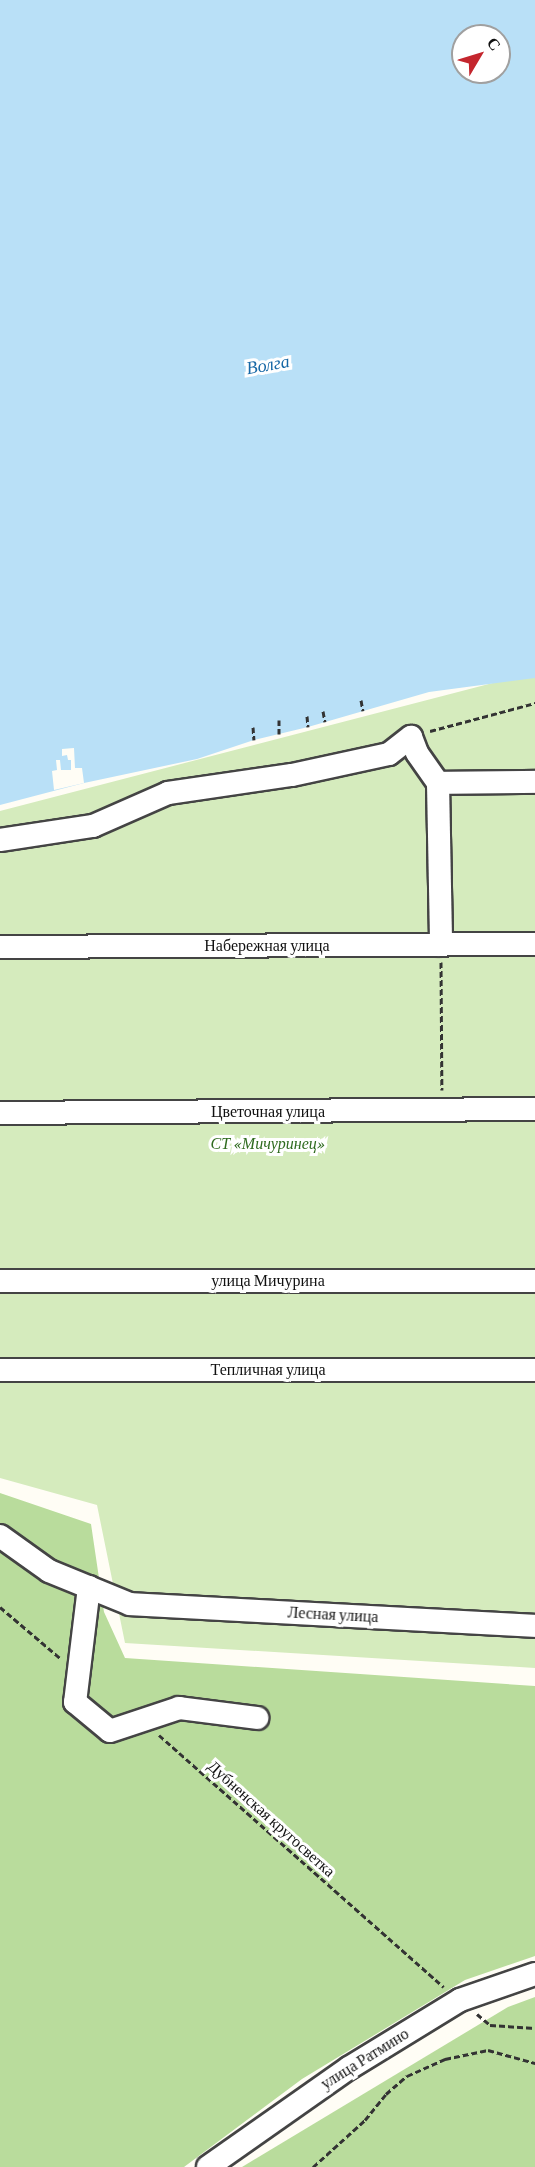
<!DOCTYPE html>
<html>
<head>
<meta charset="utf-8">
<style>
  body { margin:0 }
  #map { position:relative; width:535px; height:2167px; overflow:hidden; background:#fffdf5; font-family:"Crimson Pro",serif }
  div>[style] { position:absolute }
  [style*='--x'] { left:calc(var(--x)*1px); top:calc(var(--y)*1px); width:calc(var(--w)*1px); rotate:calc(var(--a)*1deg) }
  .green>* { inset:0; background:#d5ebbd }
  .forest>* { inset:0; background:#b9dc9c }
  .water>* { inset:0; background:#b9e0f7 }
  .pier>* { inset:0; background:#fffdf5 }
  .path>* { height:3px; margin-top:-1.5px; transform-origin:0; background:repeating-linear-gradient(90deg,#333 0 6px,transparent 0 9px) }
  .roads { filter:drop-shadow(2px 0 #444) drop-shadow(-2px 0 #444) drop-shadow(0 2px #444) drop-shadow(0 -2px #444) }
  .minor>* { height:22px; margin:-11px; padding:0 11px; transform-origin:11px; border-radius:11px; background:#fff }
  span { translate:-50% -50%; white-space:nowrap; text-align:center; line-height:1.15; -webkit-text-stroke:6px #fff; paint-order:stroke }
  .street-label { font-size:16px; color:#111 }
  .park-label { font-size:16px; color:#2f6b1f; font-style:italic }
  .water-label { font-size:18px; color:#1768a6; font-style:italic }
  .north { position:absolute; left:451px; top:24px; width:60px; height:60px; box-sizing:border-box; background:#fff; border:2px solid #a0a0a0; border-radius:50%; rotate:52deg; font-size:16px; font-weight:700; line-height:24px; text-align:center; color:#111 }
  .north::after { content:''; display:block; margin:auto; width:21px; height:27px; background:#c4262e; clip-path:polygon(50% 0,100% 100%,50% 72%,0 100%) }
</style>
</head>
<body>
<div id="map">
  <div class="green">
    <div style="clip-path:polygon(535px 672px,535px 1668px,125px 1643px,97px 1505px,0 1478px,0 811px)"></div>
  </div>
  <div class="forest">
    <div style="clip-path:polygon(0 1493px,91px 1524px,104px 1612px,125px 1658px,535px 1686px,535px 1956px,465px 1980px,302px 2079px,184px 2167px,0 2167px)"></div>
    <div style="clip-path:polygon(535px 1997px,535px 2167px,242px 2167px,508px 2007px)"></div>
  </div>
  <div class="water">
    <div style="clip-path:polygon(evenodd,0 0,535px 0,535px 678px,429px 692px,308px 727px,254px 740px,197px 759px,84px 783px,0 805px,0 0,463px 36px,499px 36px,499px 72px,463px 72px,463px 36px)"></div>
  </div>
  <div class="pier">
    <div style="clip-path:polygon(74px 748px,75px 768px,82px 768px,84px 783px,54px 790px,52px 771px,57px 770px,56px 760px,60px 760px,61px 770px,71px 770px,71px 760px,68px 760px,67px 755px,62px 756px,62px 749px)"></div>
  </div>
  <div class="path">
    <div style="--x:361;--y:700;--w:11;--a:80"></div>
    <div style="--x:323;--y:711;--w:11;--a:80"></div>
    <div style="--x:307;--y:716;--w:11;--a:85"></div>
    <div style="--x:279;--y:720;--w:14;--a:90"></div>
    <div style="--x:253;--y:727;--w:13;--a:86"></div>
    <div style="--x:430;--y:731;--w:109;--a:-14.9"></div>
    <div style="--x:441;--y:962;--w:128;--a:89.6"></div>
    <div style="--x:0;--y:1607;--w:79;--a:40.4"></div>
    <div style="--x:159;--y:1735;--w:380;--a:41.5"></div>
    <div style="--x:477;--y:2014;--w:17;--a:40"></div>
    <div style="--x:490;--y:2025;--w:45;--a:3.8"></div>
    <div style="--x:313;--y:2167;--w:70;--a:-42.1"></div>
    <div style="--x:365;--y:2120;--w:33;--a:-51"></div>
    <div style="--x:386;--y:2094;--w:28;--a:-41"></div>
    <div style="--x:407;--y:2076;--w:42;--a:-24.1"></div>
    <div style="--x:445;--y:2059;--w:44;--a:-11.8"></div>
    <div style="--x:488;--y:2050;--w:49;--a:15.5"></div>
  </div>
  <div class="roads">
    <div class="minor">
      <div style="--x:438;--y:783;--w:97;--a:-0.6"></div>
      <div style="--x:0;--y:840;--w:94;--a:-8.6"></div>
      <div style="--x:93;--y:826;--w:82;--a:-23.7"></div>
      <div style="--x:168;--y:793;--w:125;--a:-8.3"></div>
      <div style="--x:292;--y:775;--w:99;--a:-12.2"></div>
      <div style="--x:389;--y:754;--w:28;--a:-38"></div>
      <div style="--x:411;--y:737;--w:17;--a:69"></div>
      <div style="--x:417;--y:753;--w:37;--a:55"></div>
      <div style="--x:438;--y:783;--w:162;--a:88.9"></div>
      <div style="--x:0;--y:947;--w:535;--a:-0.32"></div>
      <div style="--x:0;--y:1113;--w:535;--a:-0.43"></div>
      <div style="--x:0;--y:1281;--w:535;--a:0"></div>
      <div style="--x:0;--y:1370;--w:535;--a:0"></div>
      <div style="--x:0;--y:1536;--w:60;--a:35.5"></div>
      <div style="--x:49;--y:1571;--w:87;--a:22.2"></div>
      <div style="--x:130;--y:1604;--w:406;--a:3.1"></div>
      <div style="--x:89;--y:1587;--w:116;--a:96.9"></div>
      <div style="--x:75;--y:1702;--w:45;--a:39.6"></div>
      <div style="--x:110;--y:1731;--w:73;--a:-18.4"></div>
      <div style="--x:179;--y:1708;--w:79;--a:7.3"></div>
      <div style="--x:208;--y:2167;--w:172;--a:-35.1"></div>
      <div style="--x:349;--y:2068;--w:130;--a:-31.5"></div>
      <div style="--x:460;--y:2000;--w:79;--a:-19.1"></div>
    </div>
  </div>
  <div class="street-label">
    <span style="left:267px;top:946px">Набережная улица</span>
    <span style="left:268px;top:1112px">Цветочная улица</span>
    <span style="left:268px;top:1281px">улица Мичурина</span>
    <span style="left:268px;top:1370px">Тепличная улица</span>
    <span style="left:333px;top:1615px;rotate:3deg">Лесная улица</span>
    <span style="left:271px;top:1819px;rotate:42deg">Дубненская кругосветка</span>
    <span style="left:365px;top:2059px;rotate:-32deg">улица Ратмино</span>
  </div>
  <div class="park-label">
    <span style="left:268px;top:1144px">СТ «Мичуринец»</span>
  </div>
  <div class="water-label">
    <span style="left:268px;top:365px;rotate:-10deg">Волга</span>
  </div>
  <div class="north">С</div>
</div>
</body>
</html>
